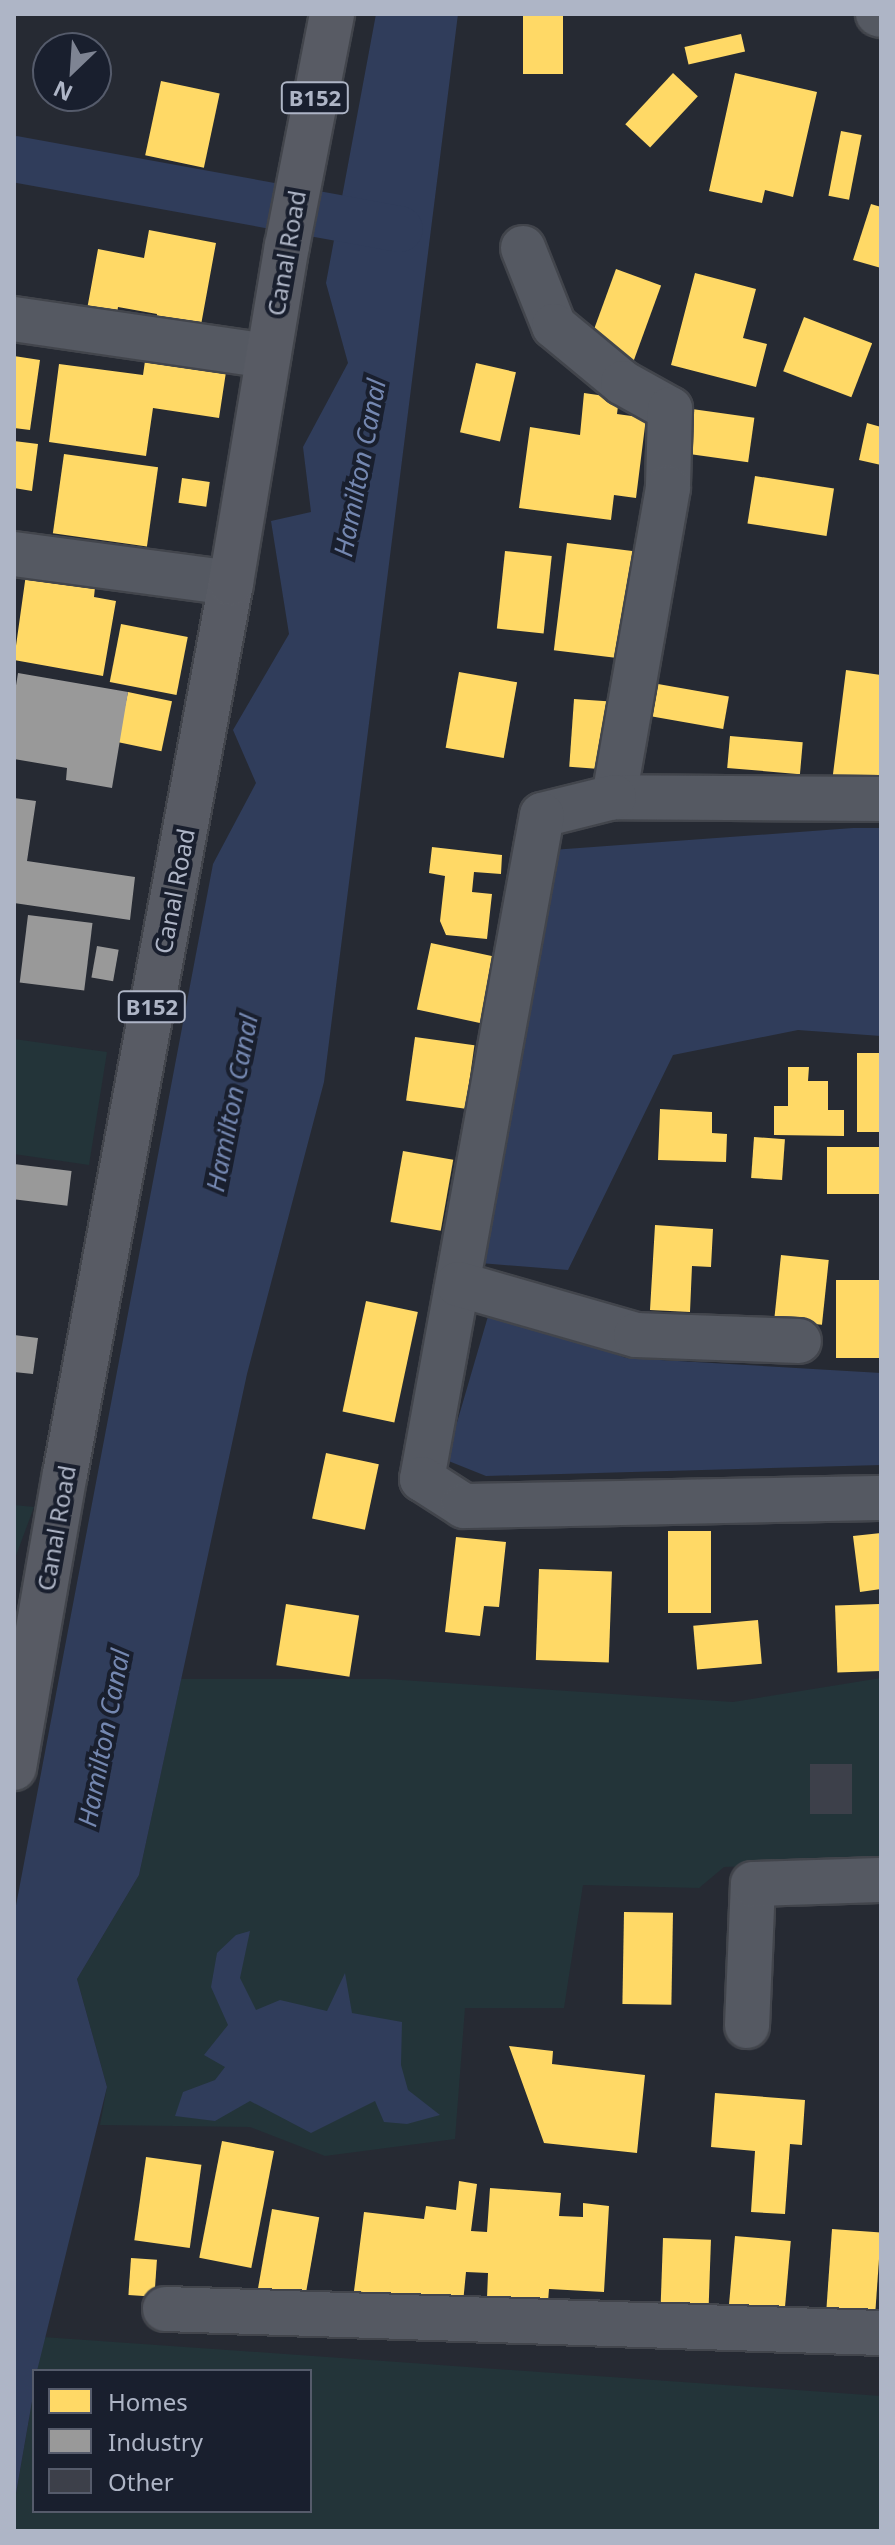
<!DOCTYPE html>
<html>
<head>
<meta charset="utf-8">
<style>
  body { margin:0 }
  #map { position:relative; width:895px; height:2545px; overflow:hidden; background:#262a33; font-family:"Noto Sans",sans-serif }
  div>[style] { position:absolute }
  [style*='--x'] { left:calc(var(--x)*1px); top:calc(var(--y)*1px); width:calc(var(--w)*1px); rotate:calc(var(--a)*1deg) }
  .green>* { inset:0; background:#233439 }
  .water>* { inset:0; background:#303d5b }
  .homes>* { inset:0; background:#ffd966; transform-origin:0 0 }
  .industry>* { inset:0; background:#999; transform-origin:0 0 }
  .canal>* { height:46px; margin:-23px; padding:0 23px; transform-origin:23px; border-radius:23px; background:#303d5b }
  .building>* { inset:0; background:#3d404a; transform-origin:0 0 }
  .roads { filter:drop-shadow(2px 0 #42454c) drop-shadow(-2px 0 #42454c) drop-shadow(0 2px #42454c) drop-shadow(0 -2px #42454c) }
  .minor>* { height:44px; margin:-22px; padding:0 22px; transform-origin:22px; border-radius:22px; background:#555962 }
  .major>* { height:44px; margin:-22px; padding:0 22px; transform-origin:22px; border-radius:22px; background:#585b64 }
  span { translate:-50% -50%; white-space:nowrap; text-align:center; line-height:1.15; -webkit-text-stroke:8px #191f2e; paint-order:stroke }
  .shield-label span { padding:2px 6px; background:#191f2e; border:2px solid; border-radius:6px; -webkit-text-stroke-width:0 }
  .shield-label { font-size:22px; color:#aeb5c6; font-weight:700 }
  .street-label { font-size:24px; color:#aeb5c6 }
  .water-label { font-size:26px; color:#7487b0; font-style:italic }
  .frame { position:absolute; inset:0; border:16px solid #aeb5c6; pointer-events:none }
  .legend { position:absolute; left:32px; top:2369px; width:280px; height:144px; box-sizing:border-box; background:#191f2e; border:2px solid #555b6b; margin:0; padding:10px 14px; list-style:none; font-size:24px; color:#aeb5c6 }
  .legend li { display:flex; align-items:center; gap:16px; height:40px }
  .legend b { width:40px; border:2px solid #555b6b }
  .north { position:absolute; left:32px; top:32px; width:80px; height:80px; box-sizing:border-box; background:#191f2e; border:2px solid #555b6b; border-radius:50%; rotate:205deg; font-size:22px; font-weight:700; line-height:32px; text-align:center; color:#aeb5c6 }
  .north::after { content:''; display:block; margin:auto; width:28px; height:36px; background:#7e8493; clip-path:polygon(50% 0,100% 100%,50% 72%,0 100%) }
</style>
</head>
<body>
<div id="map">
  <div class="green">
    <div style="clip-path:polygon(14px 1039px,107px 1052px,89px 1165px,14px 1154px)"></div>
    <div style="clip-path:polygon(14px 1505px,34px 1507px,14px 1561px)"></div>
    <div style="clip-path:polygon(881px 1678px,881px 1861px,724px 1867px,699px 1888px,583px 1885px,564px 2008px,465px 2008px,455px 2139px,325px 2156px,250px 2127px,100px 2125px,107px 2087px,77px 1979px,139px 1875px,181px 1679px,387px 1679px,733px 1702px)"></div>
    <div style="clip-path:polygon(43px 2337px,881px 2396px,881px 2531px,14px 2531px,14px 2505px,34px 2390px,34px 2511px,310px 2511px,310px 2371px,37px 2371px)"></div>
  </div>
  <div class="water">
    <div style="clip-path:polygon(376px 14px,458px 14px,324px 1082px,247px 1374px,139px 1875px,77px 1979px,107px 2087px,37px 2371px,34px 2371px,34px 2390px,14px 2505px,14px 1916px,213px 864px,256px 783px,233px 730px,289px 634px,271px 521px,311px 512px,303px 447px,348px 363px,326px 283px)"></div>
    <div style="clip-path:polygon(853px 828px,881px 828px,881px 1036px,798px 1030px,673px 1055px,568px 1270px,480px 1263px,552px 850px)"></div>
    <div style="clip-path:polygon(491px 1306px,626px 1358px,881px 1373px,881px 1465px,486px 1476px,446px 1460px)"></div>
    <div style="clip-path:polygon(250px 1931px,240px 1978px,256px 2010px,280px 2000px,327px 2011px,345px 1973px,352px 2013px,402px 2022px,401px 2065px,408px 2090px,440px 2115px,407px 2124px,384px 2122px,375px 2101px,311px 2133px,250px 2101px,215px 2121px,175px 2116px,183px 2092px,215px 2080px,225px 2067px,204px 2055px,228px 2025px,211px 1987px,217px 1953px,236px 1935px)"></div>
  </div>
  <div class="homes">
    <div style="left:523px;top:14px;width:40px;height:60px"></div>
    <div style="left:741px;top:34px;width:18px;height:58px;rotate:77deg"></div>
    <div style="left:673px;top:73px;width:34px;height:70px;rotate:43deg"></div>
    <div style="clip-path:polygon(735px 73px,817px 92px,793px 197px,765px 190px,762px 203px,709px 191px)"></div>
    <div style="left:161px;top:81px;width:60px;height:76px;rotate:12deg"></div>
    <div style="left:841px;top:131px;width:21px;height:66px;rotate:11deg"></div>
    <div style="clip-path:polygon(871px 204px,881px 207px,881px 268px,853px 260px)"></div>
    <div style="clip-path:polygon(149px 230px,216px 243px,201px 325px,179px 320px,176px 333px,155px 329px,157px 314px,118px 307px,116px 319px,86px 315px,98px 249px,144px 258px)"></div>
    <div style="left:616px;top:269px;width:48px;height:85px;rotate:20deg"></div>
    <div style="clip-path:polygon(695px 273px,756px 289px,743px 338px,767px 344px,756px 387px,671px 365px)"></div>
    <div style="left:804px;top:317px;width:73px;height:58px;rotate:21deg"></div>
    <div style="clip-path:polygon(14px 356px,40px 360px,30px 430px,14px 428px)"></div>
    <div style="clip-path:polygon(145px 361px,226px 372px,219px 418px,153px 408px,146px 456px,49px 442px,59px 364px,143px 375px)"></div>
    <div style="left:476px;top:363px;width:41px;height:71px;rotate:13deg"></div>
    <div style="clip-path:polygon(584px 393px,619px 398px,617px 414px,646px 418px,636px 498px,614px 495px,611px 520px,519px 508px,530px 427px,580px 435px)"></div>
    <div style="left:692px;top:409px;width:63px;height:45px;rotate:8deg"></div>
    <div style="clip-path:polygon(867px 423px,881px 427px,881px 465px,859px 460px)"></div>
    <div style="clip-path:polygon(14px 441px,38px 444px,32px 491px,14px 488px)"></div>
    <div style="left:64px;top:454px;width:95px;height:80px;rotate:8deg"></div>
    <div style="left:755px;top:476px;width:80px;height:48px;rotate:9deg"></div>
    <div style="left:182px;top:478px;width:28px;height:25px;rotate:8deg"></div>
    <div style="left:567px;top:543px;width:70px;height:108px;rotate:7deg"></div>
    <div style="left:505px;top:551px;width:47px;height:78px;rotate:6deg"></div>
    <div style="clip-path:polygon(27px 567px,96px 578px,94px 597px,116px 601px,103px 676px,14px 660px)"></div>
    <div style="left:121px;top:624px;width:68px;height:59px;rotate:11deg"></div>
    <div style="clip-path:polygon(846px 670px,881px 675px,881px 788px,832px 782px)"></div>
    <div style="left:459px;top:672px;width:59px;height:77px;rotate:10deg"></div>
    <div style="left:658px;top:684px;width:72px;height:33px;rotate:10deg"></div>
    <div style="left:128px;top:692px;width:45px;height:51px;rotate:12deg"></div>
    <div style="left:574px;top:699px;width:44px;height:68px;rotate:4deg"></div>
    <div style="left:730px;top:736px;width:73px;height:32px;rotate:5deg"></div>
    <div style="clip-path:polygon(432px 847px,502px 855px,501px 874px,474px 872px,472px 892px,492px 894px,487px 939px,446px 935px,440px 921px,445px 876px,429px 873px)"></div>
    <div style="left:431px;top:943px;width:68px;height:68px;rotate:12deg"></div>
    <div style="left:415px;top:1037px;width:60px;height:64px;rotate:8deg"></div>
    <div style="left:881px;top:1053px;width:79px;height:24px;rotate:90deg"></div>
    <div style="clip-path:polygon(788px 1067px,809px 1067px,808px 1081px,828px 1081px,828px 1110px,844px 1110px,844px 1136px,774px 1135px,774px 1106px,788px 1106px)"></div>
    <div style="clip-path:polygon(660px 1109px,712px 1112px,712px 1133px,727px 1134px,726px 1162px,658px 1160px)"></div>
    <div style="left:754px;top:1137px;width:31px;height:41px;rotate:4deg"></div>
    <div style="left:827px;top:1147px;width:54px;height:47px"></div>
    <div style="left:403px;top:1151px;width:51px;height:72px;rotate:10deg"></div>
    <div style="clip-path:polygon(655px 1225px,713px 1229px,711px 1267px,692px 1266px,690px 1312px,650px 1310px)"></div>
    <div style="left:781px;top:1255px;width:48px;height:65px;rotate:6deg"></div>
    <div style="left:881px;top:1280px;width:78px;height:45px;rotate:90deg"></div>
    <div style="left:366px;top:1301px;width:53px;height:113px;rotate:12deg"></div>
    <div style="left:326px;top:1453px;width:54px;height:67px;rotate:12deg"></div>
    <div style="left:668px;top:1531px;width:43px;height:82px"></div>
    <div style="clip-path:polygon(881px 1533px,881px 1589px,860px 1592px,853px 1536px)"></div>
    <div style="clip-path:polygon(456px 1537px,506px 1542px,499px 1607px,484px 1606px,480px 1636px,445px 1632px)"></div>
    <div style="left:539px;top:1569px;width:73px;height:91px;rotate:2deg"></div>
    <div style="left:286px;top:1604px;width:74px;height:62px;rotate:9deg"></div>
    <div style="left:879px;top:1604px;width:67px;height:44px;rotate:88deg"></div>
    <div style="left:758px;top:1620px;width:44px;height:65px;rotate:85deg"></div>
    <div style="left:624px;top:1912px;width:49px;height:92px;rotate:1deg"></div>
    <div style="clip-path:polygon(509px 2046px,553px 2051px,552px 2064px,645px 2075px,637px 2153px,544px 2143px)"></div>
    <div style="clip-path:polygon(715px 2093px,805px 2100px,802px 2145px,790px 2144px,785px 2214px,751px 2212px,755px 2151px,711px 2147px)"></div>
    <div style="left:222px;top:2141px;width:53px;height:119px;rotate:11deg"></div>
    <div style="left:146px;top:2157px;width:56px;height:84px;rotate:8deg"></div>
    <div style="clip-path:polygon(459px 2181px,477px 2184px,471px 2231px,487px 2232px,490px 2188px,561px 2193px,559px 2216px,583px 2217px,583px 2203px,609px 2206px,604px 2292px,549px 2289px,548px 2302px,487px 2298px,488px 2273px,466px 2272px,463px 2303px,354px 2291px,364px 2212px,424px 2219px,426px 2206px,456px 2210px)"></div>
    <div style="left:272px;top:2209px;width:48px;height:84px;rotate:10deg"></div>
    <div style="left:832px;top:2229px;width:49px;height:88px;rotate:4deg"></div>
    <div style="left:735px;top:2236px;width:56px;height:73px;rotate:5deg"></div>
    <div style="left:663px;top:2238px;width:48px;height:75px;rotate:2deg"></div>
    <div style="left:131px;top:2258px;width:26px;height:37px;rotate:4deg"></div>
  </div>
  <div class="industry">
    <div style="clip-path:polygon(18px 673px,128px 692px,112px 788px,66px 780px,67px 768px,14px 759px,14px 698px)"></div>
    <div style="clip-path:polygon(14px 798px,36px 801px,27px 861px,135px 877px,130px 920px,14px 903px)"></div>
    <div style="left:28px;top:915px;width:65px;height:68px;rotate:7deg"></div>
    <div style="left:97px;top:946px;width:22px;height:32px;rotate:10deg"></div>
    <div style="left:14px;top:1164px;width:58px;height:35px;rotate:7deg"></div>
    <div style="clip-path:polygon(14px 1335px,38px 1338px,33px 1374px,14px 1372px)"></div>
  </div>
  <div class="canal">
    <div style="--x:14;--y:159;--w:392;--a:10.3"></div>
  </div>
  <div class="building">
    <div style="left:810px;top:1764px;width:42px;height:50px"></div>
  </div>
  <div class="roads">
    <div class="minor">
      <div style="--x:878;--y:14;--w:3;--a:18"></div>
      <div style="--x:523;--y:248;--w:84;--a:68.3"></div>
      <div style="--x:554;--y:326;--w:89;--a:39.6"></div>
      <div style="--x:623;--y:383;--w:54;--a:29"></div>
      <div style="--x:670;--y:409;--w:79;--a:91.5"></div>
      <div style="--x:668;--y:488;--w:314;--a:99.9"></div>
      <div style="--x:14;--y:319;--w:257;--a:8.3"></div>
      <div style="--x:14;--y:554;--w:219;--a:7.6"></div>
      <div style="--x:881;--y:799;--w:267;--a:-179.6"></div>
      <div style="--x:614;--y:797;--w:74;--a:166"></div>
      <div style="--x:542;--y:815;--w:675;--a:100.24"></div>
      <div style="--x:422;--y:1479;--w:50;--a:32.7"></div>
      <div style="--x:464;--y:1506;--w:417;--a:-1.1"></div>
      <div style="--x:458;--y:1284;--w:185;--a:16"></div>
      <div style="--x:636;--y:1335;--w:163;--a:2.1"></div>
      <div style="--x:747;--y:2026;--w:142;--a:-87.6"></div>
      <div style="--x:753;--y:1884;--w:128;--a:-1.8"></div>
      <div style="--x:165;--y:2309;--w:716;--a:1.92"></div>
    </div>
    <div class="major">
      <div style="--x:14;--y:1768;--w:298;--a:-80.2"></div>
      <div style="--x:65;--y:1474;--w:906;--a:-79.45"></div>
      <div style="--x:231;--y:583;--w:342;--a:-80.6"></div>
      <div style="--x:287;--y:246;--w:236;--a:-79"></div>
    </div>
  </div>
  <div class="shield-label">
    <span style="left:315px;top:98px">B152</span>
    <span style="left:152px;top:1007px">B152</span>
  </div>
  <div class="street-label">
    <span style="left:286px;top:253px;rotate:-80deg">Canal Road</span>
    <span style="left:174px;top:891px;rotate:-79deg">Canal Road</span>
    <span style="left:56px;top:1528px;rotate:-80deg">Canal Road</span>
  </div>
  <div class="water-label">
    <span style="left:360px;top:468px;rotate:-79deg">Hamilton Canal</span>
    <span style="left:232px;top:1103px;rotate:-79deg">Hamilton Canal</span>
    <span style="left:104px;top:1738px;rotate:-79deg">Hamilton Canal</span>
  </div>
  <div class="frame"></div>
  <ul class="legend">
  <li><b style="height:22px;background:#ffd966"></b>Homes</li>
  <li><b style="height:22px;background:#999"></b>Industry</li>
  <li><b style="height:22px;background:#3d404a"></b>Other</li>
  </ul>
  <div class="north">N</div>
</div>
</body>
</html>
